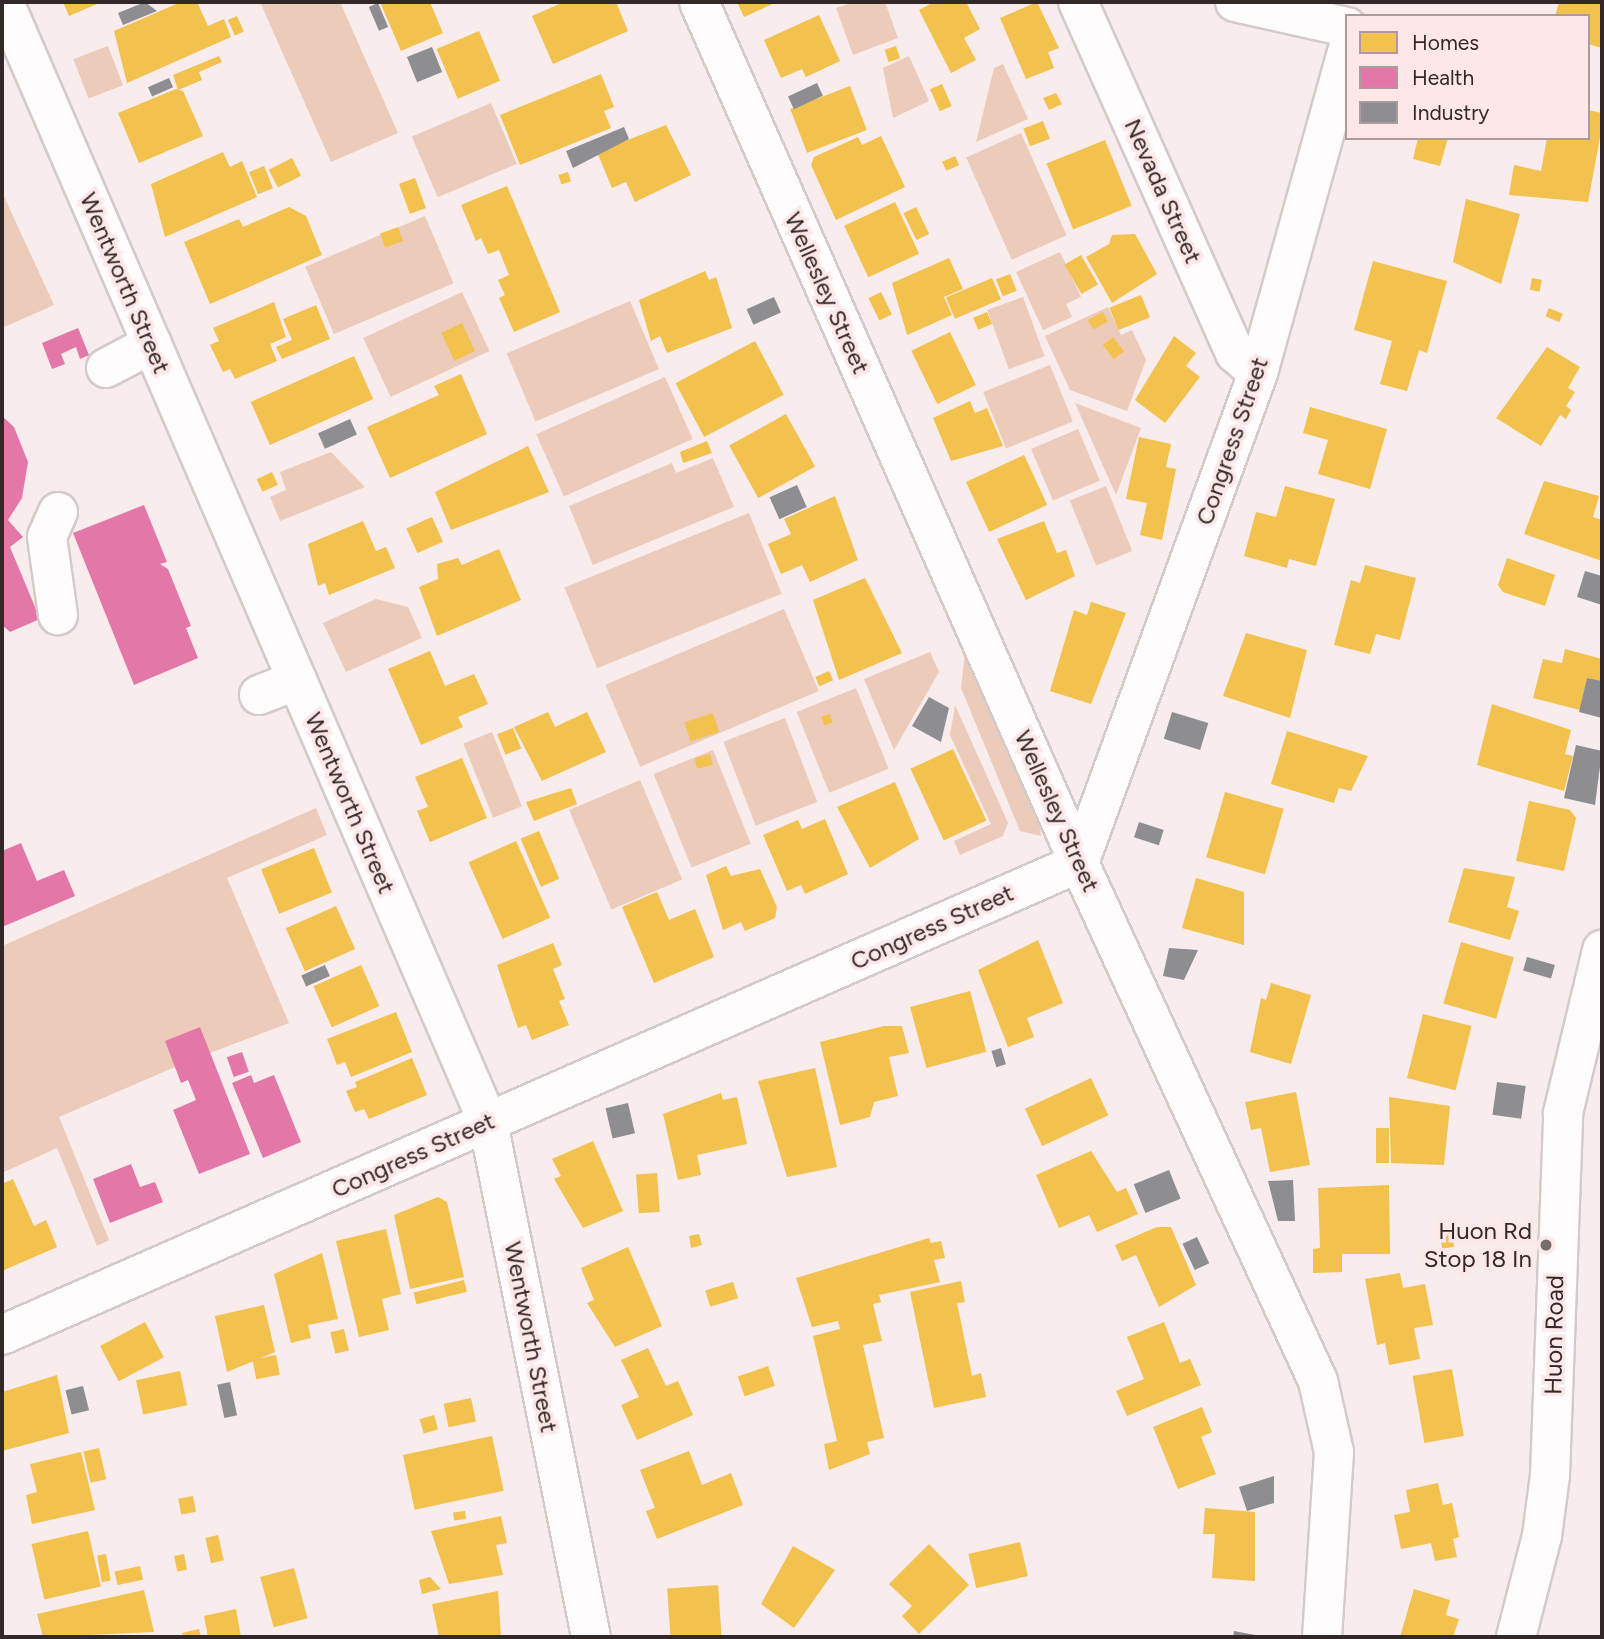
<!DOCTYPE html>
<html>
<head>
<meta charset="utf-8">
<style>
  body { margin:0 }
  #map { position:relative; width:1604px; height:1639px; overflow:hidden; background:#f8ecec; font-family:Figtree,sans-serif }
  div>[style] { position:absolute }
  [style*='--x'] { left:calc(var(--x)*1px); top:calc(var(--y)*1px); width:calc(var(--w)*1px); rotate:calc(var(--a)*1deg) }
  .green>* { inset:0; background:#eccbba; transform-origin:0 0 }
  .homes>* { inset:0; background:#f2c14e; transform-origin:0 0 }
  .health>* { inset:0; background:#e377a8; transform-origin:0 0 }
  .industry>* { inset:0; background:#8d8d92; transform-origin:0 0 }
  .roads { filter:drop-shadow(2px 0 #d4caca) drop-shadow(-2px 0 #d4caca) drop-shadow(0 2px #d4caca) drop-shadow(0 -2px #d4caca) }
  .minor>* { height:38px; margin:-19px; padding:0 19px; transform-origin:19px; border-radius:19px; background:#fefcfc }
  .major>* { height:38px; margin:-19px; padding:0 19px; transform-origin:19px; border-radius:19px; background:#fefcfc }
  .dots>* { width:19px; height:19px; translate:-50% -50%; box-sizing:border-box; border:4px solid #fde7e8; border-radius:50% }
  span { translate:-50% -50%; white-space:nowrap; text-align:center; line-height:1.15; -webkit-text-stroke:7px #fde7e8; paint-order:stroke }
  .street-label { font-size:24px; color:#322828 }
  .poi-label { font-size:24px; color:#322828 }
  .right { translate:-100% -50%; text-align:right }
  .frame { position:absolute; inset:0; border:4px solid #322828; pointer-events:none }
  .legend { position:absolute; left:1345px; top:14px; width:245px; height:126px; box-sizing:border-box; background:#fde7e8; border:2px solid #ac9b9b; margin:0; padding:9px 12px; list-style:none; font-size:21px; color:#322828 }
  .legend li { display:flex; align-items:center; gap:14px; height:35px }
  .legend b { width:35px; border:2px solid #ac9b9b }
</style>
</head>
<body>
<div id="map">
  <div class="green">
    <div style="clip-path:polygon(260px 2px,340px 2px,398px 133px,331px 162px)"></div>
    <div style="clip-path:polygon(854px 2px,885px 2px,898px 38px,853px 55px,836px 8px)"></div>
    <div style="left:108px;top:46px;width:42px;height:37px;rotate:69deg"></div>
    <div style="clip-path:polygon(909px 56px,929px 101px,893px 118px,883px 68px)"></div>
    <div style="clip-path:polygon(1003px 64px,1028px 119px,976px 142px,994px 68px)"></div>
    <div style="left:491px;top:103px;width:66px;height:86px;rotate:67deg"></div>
    <div style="left:1021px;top:133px;width:112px;height:60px;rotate:66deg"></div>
    <div style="clip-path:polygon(2px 192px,54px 305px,2px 328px)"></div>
    <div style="left:425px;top:216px;width:73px;height:130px;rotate:67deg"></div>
    <div style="clip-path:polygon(1060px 252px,1081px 297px,1066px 304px,1072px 317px,1043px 330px,1016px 272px)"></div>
    <div style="left:462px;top:292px;width:65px;height:109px;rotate:65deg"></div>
    <div style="left:1023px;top:297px;width:63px;height:38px;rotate:70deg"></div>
    <div style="left:630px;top:301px;width:74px;height:134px;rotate:67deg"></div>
    <div style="clip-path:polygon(1108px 307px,1121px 335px,1132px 330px,1146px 360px,1127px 411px,1070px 390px,1045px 336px)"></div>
    <div style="left:1050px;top:365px;width:61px;height:72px;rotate:68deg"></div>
    <div style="left:665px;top:377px;width:68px;height:141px;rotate:66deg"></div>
    <div style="clip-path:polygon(1075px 403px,1141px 428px,1116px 495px)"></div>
    <div style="left:1078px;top:429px;width:56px;height:51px;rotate:67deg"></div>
    <div style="clip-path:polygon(331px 452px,365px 487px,280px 521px,270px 497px,286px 490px,280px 472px)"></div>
    <div style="clip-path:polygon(713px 458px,734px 507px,593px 565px,569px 506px,672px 463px,676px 473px)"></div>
    <div style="left:1106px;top:486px;width:70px;height:39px;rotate:68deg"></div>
    <div style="left:749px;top:513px;width:87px;height:199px;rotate:68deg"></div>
    <div style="clip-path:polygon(376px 599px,408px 607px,422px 638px,346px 672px,323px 623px)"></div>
    <div style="left:784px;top:609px;width:89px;height:194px;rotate:67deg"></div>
    <div style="clip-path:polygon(966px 644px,1036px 802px,1041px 836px,1020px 831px,961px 688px)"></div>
    <div style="clip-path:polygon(930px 652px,939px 672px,894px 750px,864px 679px)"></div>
    <div style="left:856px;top:688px;width:87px;height:64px;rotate:68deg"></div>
    <div style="clip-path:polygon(955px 705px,1008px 823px,1003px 836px,960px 855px,954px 841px,991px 824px,950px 735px)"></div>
    <div style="left:785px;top:718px;width:90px;height:66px;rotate:69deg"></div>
    <div style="left:492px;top:732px;width:80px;height:31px;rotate:68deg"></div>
    <div style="left:713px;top:750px;width:101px;height:64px;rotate:68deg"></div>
    <div style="left:640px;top:780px;width:108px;height:77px;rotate:67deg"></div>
    <div style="clip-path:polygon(316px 808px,327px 835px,227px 878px,289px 1023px,210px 1053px,166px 1041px,175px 1067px,59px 1117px,109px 1240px,97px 1246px,57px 1148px,2px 1173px,2px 946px)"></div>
  </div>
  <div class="homes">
    <div style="clip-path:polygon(63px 2px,102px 2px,69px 16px)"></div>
    <div style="clip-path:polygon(181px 2px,197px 2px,208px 26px,224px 19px,231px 37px,127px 83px,114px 31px)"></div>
    <div style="clip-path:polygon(380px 2px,430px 2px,443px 33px,401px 51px)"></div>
    <div style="clip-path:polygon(564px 2px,616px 2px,628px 31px,553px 64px,532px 16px)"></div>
    <div style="clip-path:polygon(737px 2px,777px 2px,744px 17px)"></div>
    <div style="clip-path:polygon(934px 2px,966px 2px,980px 29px,964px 38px,976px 60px,951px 73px,919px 10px)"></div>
    <div style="clip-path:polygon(1037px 2px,1059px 48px,1048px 52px,1054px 68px,1026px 79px,1000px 18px)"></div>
    <div style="clip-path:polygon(1559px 2px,1602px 2px,1602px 48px,1588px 44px,1588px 16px,1555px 16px)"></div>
    <div style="clip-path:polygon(819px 15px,840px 61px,806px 77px,802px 69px,781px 78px,764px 40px)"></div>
    <div style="left:237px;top:16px;width:17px;height:10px;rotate:66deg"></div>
    <div style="left:479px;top:31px;width:54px;height:46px;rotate:67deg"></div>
    <div style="left:896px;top:46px;width:13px;height:12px;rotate:72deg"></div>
    <div style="clip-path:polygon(219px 56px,222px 62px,199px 72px,202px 80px,178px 90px,173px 75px)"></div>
    <div style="clip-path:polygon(601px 74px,614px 107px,604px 111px,611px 128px,520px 165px,500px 115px)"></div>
    <div style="left:942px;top:84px;width:24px;height:13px;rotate:66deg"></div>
    <div style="left:850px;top:86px;width:47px;height:64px;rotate:69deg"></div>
    <div style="clip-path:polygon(176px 89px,183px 91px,203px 136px,139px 163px,118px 113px)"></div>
    <div style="clip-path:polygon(1056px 93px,1062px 104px,1049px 110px,1043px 98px)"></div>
    <div style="clip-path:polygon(1588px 110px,1602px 113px,1602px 127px,1588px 202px,1509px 195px,1514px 165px,1541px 171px,1547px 138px,1588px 138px)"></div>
    <div style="left:1043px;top:121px;width:19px;height:21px;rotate:69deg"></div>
    <div style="clip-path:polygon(666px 125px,691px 175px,635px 202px,626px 182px,612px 188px,597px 152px)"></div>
    <div style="clip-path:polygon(881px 136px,905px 187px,836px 220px,811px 165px,814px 157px,858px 137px,862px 145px)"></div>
    <div style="clip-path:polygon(1418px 138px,1448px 138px,1440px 166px,1413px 159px)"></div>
    <div style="left:1105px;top:140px;width:71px;height:63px;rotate:68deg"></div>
    <div style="clip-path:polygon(223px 152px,230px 167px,242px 161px,257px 197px,165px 237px,151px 184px)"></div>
    <div style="left:955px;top:156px;width:10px;height:14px;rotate:66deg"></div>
    <div style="left:292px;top:158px;width:20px;height:26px;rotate:63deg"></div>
    <div style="left:264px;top:166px;width:24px;height:16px;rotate:68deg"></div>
    <div style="left:568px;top:172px;width:10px;height:10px;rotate:73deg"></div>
    <div style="left:415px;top:178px;width:32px;height:17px;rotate:70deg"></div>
    <div style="clip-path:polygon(507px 186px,560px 312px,514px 332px,499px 298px,505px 295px,498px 280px,509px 275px,499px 250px,488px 254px,481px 238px,476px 241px,461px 205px)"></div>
    <div style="clip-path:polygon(1466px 199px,1520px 214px,1501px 284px,1453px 262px)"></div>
    <div style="left:895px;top:202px;width:57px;height:56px;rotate:65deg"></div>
    <div style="clip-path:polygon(289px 207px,306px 216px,322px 255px,210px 304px,184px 242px,239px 219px,243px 227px)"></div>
    <div style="left:916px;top:207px;width:30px;height:14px;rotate:64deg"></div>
    <div style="left:398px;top:227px;width:15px;height:19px;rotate:70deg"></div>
    <div style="clip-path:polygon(1135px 234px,1157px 274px,1112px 303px,1086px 257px,1109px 244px,1112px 235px)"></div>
    <div style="left:1081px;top:255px;width:34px;height:19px;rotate:60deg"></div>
    <div style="clip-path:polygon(949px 258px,963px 289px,944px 297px,952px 315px,907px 335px,892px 283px)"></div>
    <div style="clip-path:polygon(1373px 261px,1447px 281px,1427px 353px,1419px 350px,1407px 391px,1380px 384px,1392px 341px,1354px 330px)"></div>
    <div style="clip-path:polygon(705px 271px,709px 280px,716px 277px,732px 328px,667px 353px,660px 336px,651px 341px,639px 300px)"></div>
    <div style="left:1010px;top:274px;width:18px;height:15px;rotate:68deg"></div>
    <div style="left:992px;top:278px;width:23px;height:50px;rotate:67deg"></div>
    <div style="left:1532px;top:278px;width:10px;height:12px;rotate:11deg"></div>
    <div style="left:881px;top:292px;width:25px;height:14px;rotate:64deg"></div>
    <div style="left:1141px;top:295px;width:24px;height:34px;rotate:68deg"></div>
    <div style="clip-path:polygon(274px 302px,286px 337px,270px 344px,277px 361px,235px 379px,230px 369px,223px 372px,210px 345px,219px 341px,213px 328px)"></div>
    <div style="clip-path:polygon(316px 305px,330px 339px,282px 359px,276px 347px,292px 340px,283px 319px)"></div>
    <div style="left:1549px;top:308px;width:15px;height:9px;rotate:23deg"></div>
    <div style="left:987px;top:312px;width:13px;height:15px;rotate:67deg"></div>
    <div style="left:1103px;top:312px;width:11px;height:17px;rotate:63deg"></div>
    <div style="left:462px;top:323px;width:31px;height:23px;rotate:65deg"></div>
    <div style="left:950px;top:332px;width:59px;height:43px;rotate:64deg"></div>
    <div style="clip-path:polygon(1174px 336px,1196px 353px,1186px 366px,1200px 377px,1165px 423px,1135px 400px)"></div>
    <div style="left:1113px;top:337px;width:18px;height:13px;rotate:52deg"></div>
    <div style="left:755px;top:341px;width:61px;height:90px;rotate:62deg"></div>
    <div style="clip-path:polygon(1547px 347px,1580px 367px,1568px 388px,1575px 392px,1566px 406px,1571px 410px,1566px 419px,1560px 415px,1541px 446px,1496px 418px)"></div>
    <div style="left:354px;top:356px;width:47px;height:113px;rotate:66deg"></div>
    <div style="clip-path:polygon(461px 374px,487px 434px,390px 478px,367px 427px,439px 395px,434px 386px)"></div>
    <div style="clip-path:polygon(970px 401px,975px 413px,987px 408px,1003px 446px,951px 461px,933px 418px)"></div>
    <div style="clip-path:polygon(1310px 407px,1387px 429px,1370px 489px,1318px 474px,1328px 440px,1303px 433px)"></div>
    <div style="left:786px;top:414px;width:60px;height:65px;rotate:61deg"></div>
    <div style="clip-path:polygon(1139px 437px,1171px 444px,1166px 467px,1176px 469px,1162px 540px,1140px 535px,1147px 503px,1126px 499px)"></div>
    <div style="clip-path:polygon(707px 441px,712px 453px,683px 463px,680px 452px)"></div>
    <div style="clip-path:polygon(528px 446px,549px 492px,451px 530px,435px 492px)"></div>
    <div style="left:1024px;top:455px;width:55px;height:64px;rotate:65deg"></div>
    <div style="left:272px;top:472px;width:14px;height:17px;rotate:65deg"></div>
    <div style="clip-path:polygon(1544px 481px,1599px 496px,1593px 517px,1602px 520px,1602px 561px,1524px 534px)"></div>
    <div style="clip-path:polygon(1285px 486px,1335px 499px,1316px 566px,1289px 559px,1287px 568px,1244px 556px,1256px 512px,1276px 517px)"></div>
    <div style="clip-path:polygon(835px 496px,858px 560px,810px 582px,802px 565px,781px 574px,768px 544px,791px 534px,784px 519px)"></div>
    <div style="left:432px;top:517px;width:27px;height:28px;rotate:66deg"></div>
    <div style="clip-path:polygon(363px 521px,376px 551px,386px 547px,395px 568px,329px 595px,325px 583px,318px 586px,308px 544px)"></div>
    <div style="clip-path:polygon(1044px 521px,1057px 553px,1066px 550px,1075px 576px,1026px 600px,997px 539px)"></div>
    <div style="clip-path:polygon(499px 549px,521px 600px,437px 636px,419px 587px,438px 579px,437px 564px,458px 558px,462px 565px)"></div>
    <div style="clip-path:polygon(1507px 558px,1555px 575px,1545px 606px,1503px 592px,1498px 585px)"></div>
    <div style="clip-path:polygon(1365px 565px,1416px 578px,1400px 640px,1376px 634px,1370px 654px,1334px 645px,1351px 580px,1360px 583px)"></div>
    <div style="clip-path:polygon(865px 578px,902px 653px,839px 680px,813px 600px)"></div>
    <div style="clip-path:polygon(1091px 602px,1126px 613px,1091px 704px,1050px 691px,1074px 610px,1087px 615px)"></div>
    <div style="clip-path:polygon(1246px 633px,1307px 650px,1290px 718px,1223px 696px)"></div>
    <div style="clip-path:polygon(1565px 649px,1602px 659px,1600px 681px,1587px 678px,1580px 710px,1533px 698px,1543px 659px,1562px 663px)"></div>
    <div style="clip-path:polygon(430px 651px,445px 686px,474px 674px,488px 704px,458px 717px,463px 727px,421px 745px,388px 669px)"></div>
    <div style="left:829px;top:671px;width:10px;height:15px;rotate:66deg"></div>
    <div style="clip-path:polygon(1492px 704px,1571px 730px,1565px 754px,1573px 756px,1564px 791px,1477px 765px)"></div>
    <div style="clip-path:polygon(548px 712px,555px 727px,587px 712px,606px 752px,542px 781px,514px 727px)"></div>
    <div style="left:713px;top:713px;width:20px;height:30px;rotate:72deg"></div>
    <div style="left:830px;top:714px;width:9px;height:9px;rotate:72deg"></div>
    <div style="left:513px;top:728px;width:22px;height:17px;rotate:68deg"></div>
    <div style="clip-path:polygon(1287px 731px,1368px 756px,1351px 791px,1339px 788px,1334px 803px,1271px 784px)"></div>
    <div style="left:953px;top:749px;width:79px;height:47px;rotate:65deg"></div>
    <div style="left:710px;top:754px;width:11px;height:16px;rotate:75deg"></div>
    <div style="clip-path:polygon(462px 758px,487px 818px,430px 842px,417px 811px,428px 807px,415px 777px)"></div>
    <div style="clip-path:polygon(895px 782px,919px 839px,870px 868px,837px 807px)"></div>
    <div style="clip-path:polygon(571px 788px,577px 804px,534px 821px,526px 802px)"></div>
    <div style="left:1225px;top:792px;width:61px;height:68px;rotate:16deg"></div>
    <div style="clip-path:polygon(1529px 801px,1570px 810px,1576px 818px,1564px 871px,1516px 861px)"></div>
    <div style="clip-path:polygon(825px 819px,848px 874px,805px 894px,801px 885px,787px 891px,763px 835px,798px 820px,802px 829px)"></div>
    <div style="left:539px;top:831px;width:52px;height:20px;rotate:67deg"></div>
    <div style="left:516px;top:841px;width:84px;height:52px;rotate:66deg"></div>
    <div style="left:314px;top:848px;width:48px;height:57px;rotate:68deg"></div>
    <div style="clip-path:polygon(726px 866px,731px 876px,760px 869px,777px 907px,775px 918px,745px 931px,741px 922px,723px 930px,706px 875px)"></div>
    <div style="clip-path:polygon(1464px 868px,1515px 877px,1507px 907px,1519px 911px,1510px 940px,1448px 922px)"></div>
    <div style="clip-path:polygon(1196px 878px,1244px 892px,1244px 945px,1182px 928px)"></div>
    <div style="clip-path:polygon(657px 892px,669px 920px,695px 909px,714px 957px,654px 983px,622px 907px)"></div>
    <div style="left:336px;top:906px;width:47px;height:55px;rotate:66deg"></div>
    <div style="clip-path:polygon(1038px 940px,1063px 1003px,1027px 1018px,1034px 1037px,1008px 1047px,978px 970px)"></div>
    <div style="left:1461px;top:942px;width:55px;height:64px;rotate:16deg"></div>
    <div style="clip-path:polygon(553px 943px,562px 965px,553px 969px,565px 999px,559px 1001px,569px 1025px,532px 1040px,526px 1025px,518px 1028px,497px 965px)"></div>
    <div style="left:361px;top:965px;width:45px;height:52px;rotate:66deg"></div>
    <div style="clip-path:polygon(1271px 983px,1311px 995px,1291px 1064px,1250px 1052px,1261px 998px,1266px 1000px)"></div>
    <div style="left:970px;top:991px;width:63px;height:62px;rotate:75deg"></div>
    <div style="clip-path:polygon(396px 1012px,412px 1052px,351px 1077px,345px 1062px,337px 1065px,327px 1039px)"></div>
    <div style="left:1423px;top:1014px;width:50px;height:66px;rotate:14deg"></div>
    <div style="clip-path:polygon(884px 1026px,902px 1026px,909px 1053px,889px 1057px,898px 1096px,874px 1102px,870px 1117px,840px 1125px,820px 1042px)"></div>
    <div style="clip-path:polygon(412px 1058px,427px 1095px,369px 1119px,364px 1109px,355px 1112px,346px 1091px,357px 1087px,355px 1082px)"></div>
    <div style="clip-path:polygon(815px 1068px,837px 1167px,787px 1177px,758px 1081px)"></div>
    <div style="left:1091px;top:1078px;width:41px;height:73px;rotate:65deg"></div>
    <div style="clip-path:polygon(1296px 1092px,1310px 1165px,1270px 1172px,1261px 1128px,1251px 1130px,1245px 1102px)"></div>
    <div style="clip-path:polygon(721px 1093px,723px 1100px,737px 1097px,747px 1144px,697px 1155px,701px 1175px,678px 1180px,663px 1114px)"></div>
    <div style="clip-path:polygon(1389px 1097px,1450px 1106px,1444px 1165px,1391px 1163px)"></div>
    <div style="left:1376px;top:1128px;width:13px;height:35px"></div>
    <div style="clip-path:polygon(593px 1141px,623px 1211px,583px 1228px,554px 1179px,561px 1176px,552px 1159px)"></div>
    <div style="clip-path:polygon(1091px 1151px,1117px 1192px,1126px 1188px,1138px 1214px,1097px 1232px,1089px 1215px,1059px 1228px,1036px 1175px)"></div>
    <div style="left:657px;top:1173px;width:39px;height:21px;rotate:86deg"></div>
    <div style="clip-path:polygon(13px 1179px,34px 1226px,46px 1220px,57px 1247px,2px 1271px,2px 1184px)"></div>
    <div style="clip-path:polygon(1389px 1185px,1390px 1254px,1342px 1254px,1342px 1272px,1313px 1273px,1313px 1249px,1320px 1248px,1318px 1188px)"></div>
    <div style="clip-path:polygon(438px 1197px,447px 1202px,464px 1277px,410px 1289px,394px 1215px)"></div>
    <div style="clip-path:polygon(1157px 1227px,1171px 1227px,1196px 1285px,1159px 1307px,1136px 1255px,1122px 1261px,1115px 1245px)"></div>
    <div style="clip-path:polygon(386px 1229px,401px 1294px,382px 1299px,389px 1330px,359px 1337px,336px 1241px)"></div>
    <div style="clip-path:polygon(699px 1234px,702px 1245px,691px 1248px,689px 1236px)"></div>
    <div style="left:1452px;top:1234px;width:13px;height:12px;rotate:81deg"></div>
    <div style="clip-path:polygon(929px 1238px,931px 1243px,941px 1241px,945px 1258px,934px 1260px,940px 1282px,879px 1295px,881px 1302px,873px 1304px,882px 1341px,863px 1345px,884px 1438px,867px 1442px,870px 1454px,829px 1470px,824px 1444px,837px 1441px,813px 1336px,840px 1329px,838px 1321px,812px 1327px,796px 1278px)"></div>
    <div style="clip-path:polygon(628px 1247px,662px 1326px,615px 1347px,587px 1303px,594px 1300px,581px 1268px)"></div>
    <div style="clip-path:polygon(322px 1253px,338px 1319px,308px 1325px,311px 1338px,291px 1343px,274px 1274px)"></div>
    <div style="left:1453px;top:1253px;width:15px;height:15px;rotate:86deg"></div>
    <div style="clip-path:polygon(1400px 1273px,1403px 1288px,1425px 1284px,1433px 1325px,1414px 1328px,1420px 1359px,1389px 1365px,1385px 1343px,1377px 1345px,1365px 1279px)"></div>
    <div style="left:464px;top:1280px;width:12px;height:52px;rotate:76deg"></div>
    <div style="clip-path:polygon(961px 1281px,965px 1302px,957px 1303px,972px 1376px,981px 1373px,986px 1397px,934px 1408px,910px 1292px)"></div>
    <div style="left:733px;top:1282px;width:17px;height:29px;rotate:73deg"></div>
    <div style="clip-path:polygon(264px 1305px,275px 1352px,227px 1372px,215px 1316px)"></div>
    <div style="left:145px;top:1322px;width:40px;height:51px;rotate:62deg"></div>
    <div style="clip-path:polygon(1164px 1322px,1180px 1363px,1190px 1359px,1201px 1385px,1127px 1416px,1116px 1391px,1144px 1379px,1127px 1337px)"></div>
    <div style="left:344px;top:1329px;width:22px;height:14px;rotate:77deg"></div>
    <div style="clip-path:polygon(648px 1348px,666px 1386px,678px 1381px,693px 1415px,637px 1440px,621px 1405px,639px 1397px,621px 1360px)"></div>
    <div style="left:276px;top:1355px;width:20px;height:24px;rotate:79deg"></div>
    <div style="left:768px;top:1366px;width:21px;height:32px;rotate:71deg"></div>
    <div style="left:1452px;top:1369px;width:68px;height:40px;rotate:80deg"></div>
    <div style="left:180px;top:1371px;width:35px;height:45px;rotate:78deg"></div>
    <div style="clip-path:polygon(57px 1375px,69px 1433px,2px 1451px,2px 1392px)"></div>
    <div style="left:471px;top:1398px;width:24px;height:28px;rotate:78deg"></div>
    <div style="clip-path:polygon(1202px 1407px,1212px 1432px,1201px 1437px,1216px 1474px,1178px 1489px,1153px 1427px)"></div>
    <div style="left:434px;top:1415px;width:15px;height:15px;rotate:74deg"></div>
    <div style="left:492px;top:1436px;width:56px;height:91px;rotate:78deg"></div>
    <div style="left:99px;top:1448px;width:32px;height:16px;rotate:77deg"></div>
    <div style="clip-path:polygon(689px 1451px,702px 1485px,731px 1473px,743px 1505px,657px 1539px,646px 1511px,655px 1508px,640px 1470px)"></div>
    <div style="clip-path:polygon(81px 1452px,95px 1510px,32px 1524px,26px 1495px,37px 1492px,30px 1464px)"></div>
    <div style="clip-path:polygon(1438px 1483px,1443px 1505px,1452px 1503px,1459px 1537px,1453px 1539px,1457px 1557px,1435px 1561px,1431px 1543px,1401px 1549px,1394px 1515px,1410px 1512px,1406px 1490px)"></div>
    <div style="left:193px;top:1496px;width:16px;height:15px;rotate:79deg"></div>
    <div style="clip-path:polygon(1205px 1508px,1255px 1512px,1255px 1581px,1212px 1578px,1215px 1534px,1203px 1534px)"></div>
    <div style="left:465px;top:1511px;width:8px;height:12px;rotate:83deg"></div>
    <div style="clip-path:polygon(501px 1516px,507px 1543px,496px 1545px,503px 1575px,449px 1584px,431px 1531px)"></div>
    <div style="left:88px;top:1531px;width:57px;height:58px;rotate:77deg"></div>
    <div style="left:218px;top:1535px;width:26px;height:13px;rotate:77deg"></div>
    <div style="left:1020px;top:1542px;width:35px;height:53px;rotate:77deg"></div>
    <div style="clip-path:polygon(929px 1544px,969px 1585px,919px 1634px,902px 1616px,912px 1606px,889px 1584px)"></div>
    <div style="clip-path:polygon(793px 1546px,835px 1570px,794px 1628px,761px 1604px)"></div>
    <div style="left:106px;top:1554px;width:27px;height:9px;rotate:80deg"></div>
    <div style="left:184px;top:1554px;width:16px;height:10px;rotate:79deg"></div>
    <div style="left:140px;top:1566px;width:14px;height:26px;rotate:78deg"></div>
    <div style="left:294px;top:1568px;width:52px;height:35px;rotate:75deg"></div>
    <div style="clip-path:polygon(430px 1577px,441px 1589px,422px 1594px,419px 1580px)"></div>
    <div style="left:718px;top:1585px;width:52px;height:51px;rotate:86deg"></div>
    <div style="clip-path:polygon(1414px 1589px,1450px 1600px,1446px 1615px,1459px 1619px,1453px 1637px,1400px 1637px)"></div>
    <div style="clip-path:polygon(144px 1590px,154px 1632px,43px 1637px,37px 1614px)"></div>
    <div style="clip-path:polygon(498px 1591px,501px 1637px,439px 1637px,432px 1604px)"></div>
    <div style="clip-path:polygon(236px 1609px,241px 1637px,208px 1637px,204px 1616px)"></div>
    <div style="clip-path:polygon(199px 1629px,201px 1637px,183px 1637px,182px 1633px)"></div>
  </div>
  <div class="health">
    <div style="clip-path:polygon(78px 328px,89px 355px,80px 359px,76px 347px,61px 354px,65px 364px,52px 369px,42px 343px)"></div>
    <div style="clip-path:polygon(2px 416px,14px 427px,28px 462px,22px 498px,8px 520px,23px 537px,10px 547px,40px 619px,10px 632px,2px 625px)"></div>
    <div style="clip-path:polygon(144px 505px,167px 562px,160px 564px,168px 569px,191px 626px,186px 628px,198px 658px,134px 685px,73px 533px)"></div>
    <div style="clip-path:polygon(21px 843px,37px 881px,64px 870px,75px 896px,2px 927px,2px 851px)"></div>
    <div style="clip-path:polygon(200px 1027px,250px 1154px,199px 1174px,173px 1110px,196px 1100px,188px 1080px,181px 1083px,165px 1041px)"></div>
    <div style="left:242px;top:1052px;width:21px;height:16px;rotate:71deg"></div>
    <div style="clip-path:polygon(251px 1075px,254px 1083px,274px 1075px,301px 1142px,263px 1158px,232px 1083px)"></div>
    <div style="clip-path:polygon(131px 1164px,140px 1187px,155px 1182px,163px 1202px,110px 1223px,93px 1179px)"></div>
  </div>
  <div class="industry">
    <div style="clip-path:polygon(145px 2px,157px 11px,123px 25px,118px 13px)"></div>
    <div style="left:378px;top:3px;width:26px;height:10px;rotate:67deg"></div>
    <div style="left:432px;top:47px;width:27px;height:27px;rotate:68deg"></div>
    <div style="left:169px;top:78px;width:10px;height:23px;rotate:66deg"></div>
    <div style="left:817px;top:83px;width:14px;height:32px;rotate:65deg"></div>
    <div style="clip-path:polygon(624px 127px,629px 139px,573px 168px,566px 151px)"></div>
    <div style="left:774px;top:297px;width:17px;height:30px;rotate:66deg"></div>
    <div style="left:350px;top:419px;width:17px;height:35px;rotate:66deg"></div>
    <div style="left:797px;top:485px;width:24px;height:30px;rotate:66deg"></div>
    <div style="clip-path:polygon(1585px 571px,1602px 576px,1602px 605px,1577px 597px)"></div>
    <div style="clip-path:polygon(1587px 678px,1602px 681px,1602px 718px,1579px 712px)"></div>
    <div style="clip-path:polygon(929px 697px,949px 708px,941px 742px,912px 726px)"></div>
    <div style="left:1172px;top:712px;width:38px;height:28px;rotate:17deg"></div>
    <div style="clip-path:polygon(1576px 745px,1602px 751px,1595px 805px,1564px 798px)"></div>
    <div style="left:1139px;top:822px;width:26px;height:16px;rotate:18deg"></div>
    <div style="clip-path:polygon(1169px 948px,1198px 950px,1184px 980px,1163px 976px)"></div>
    <div style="left:1527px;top:957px;width:29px;height:14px;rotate:16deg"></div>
    <div style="left:325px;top:965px;width:12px;height:26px;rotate:66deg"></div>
    <div style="left:1001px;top:1048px;width:17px;height:10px;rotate:73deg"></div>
    <div style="left:1497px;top:1082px;width:29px;height:33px;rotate:8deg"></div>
    <div style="left:628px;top:1103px;width:31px;height:23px;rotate:77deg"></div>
    <div style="left:1169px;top:1170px;width:31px;height:38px;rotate:68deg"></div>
    <div style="clip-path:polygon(1293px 1180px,1295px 1221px,1278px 1221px,1268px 1181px)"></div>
    <div style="left:1197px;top:1237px;width:29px;height:16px;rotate:65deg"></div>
    <div style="left:230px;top:1382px;width:34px;height:13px;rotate:78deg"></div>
    <div style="left:83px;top:1386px;width:25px;height:18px;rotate:76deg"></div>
    <div style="clip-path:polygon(1274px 1476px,1274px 1503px,1247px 1511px,1239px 1487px)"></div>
    <div style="clip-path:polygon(1234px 1631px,1261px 1636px,1261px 1637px,1233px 1637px)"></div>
  </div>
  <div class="roads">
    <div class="minor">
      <div style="--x:4;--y:2;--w:1220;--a:66.63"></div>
      <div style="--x:488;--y:1122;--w:525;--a:78.69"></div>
      <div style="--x:699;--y:2;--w:941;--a:66.19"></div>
      <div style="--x:1079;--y:863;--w:570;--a:65.23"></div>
      <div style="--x:1318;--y:1381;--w:73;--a:77.3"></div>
      <div style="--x:1334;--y:1452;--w:185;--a:93.7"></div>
      <div style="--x:1078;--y:2;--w:385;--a:65.9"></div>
      <div style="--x:1235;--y:353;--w:30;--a:41"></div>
      <div style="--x:1235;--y:2;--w:115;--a:12.6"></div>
      <div style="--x:106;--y:368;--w:52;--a:-27.6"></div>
      <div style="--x:58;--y:512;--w:27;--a:114"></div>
      <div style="--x:47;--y:537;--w:79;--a:82"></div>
      <div style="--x:259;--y:695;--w:41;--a:-21.5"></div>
      <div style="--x:2;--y:1335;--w:1176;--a:-23.67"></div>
      <div style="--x:1079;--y:863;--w:522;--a:-69.93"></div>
      <div style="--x:1258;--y:373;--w:334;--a:-74.5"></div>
    </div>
    <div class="major">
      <div style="--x:1516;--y:1637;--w:104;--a:-75.6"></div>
      <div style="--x:1542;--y:1536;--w:62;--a:-82.5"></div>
      <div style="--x:1550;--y:1475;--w:362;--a:-87.9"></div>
      <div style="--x:1563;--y:1113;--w:168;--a:-76.5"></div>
    </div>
  </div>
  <div class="dots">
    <div style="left:1546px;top:1245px;background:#776d6d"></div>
  </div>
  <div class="street-label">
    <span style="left:1163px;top:191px;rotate:66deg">Nevada Street</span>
    <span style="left:125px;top:283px;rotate:67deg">Wentworth Street</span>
    <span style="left:827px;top:293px;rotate:66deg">Wellesley Street</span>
    <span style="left:1232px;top:441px;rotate:-71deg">Congress Street</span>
    <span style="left:350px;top:803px;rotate:67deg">Wentworth Street</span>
    <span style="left:1057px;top:811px;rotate:66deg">Wellesley Street</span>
    <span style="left:932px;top:927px;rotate:-24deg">Congress Street</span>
    <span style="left:413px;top:1155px;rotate:-24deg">Congress Street</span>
    <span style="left:1554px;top:1335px;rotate:-89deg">Huon Road</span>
    <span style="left:531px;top:1337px;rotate:79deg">Wentworth Street</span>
  </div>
  <div class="poi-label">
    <span class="right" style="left:1532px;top:1245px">Huon Rd<br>Stop 18 In</span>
  </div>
  <div class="frame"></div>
  <ul class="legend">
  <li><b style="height:19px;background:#f2c14e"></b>Homes</li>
  <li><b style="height:19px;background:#e377a8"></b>Health</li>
  <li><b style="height:19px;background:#8d8d92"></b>Industry</li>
  </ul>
</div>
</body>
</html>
